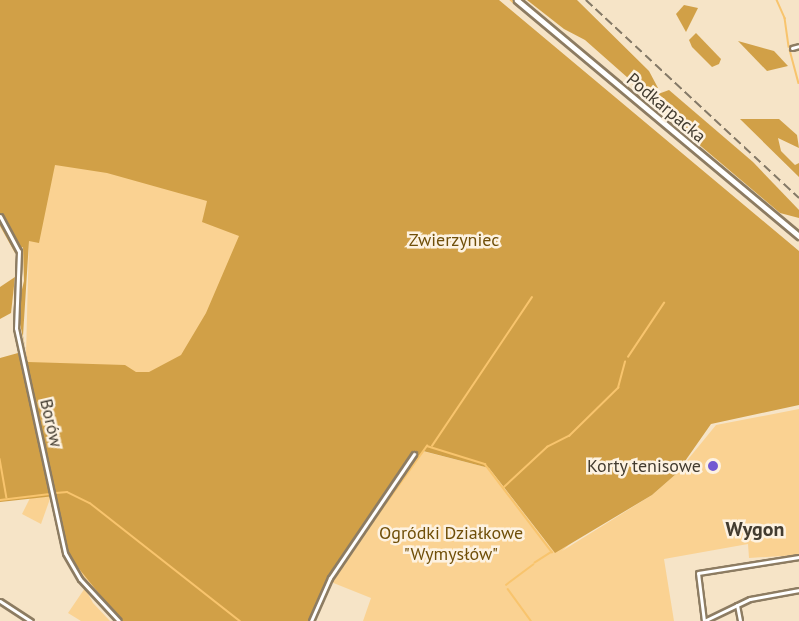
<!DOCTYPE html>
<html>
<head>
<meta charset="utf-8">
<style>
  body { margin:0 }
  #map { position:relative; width:799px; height:621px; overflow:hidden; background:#f6e4c7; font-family:"PT Sans",sans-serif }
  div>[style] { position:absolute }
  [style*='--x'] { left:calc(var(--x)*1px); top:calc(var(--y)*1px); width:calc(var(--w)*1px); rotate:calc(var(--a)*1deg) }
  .green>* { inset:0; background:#fad292 }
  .forest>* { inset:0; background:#d1a047 }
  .stream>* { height:1.5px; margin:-0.75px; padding:0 0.75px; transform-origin:0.75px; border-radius:0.75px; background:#f8c46d }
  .roads { filter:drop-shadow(2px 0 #8d7c62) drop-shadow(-2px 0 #8d7c62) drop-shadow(0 2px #8d7c62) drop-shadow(0 -2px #8d7c62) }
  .street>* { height:3px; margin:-1.5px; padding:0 1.5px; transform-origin:1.5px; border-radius:1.5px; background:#fff }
  .secondary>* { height:4.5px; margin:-2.25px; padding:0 2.25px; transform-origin:2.25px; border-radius:2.25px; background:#fff }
  .rail>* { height:1.5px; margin-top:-0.75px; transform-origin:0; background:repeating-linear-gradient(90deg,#847967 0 9px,transparent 0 13.5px) }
  .dots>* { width:16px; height:16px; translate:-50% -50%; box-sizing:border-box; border:3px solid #fdf2e1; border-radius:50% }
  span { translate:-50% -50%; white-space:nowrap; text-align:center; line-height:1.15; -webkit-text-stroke:5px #fdf2e1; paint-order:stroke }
  .street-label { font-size:18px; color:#433c30 }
  .park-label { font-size:18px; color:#704f09 }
  .poi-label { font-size:18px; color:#433c30 }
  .right { translate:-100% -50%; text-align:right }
  .neighbourhood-label { font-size:20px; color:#433c30; font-weight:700 }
</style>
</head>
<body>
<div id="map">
  <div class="green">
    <div style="clip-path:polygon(0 0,447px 0,799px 403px,708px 422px,562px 551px,652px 495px,676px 474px,716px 425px,799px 409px,799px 555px,749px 558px,748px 544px,664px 559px,674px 621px,363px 621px,371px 598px,331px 582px,330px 578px,422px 451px,489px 468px,553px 551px,492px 467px,425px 445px,329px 574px,309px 621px,122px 621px,77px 572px,67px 553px,26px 354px,29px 241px)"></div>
    <div style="clip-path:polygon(51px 496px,41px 524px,22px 514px,30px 498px)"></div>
    <div style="clip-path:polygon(85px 588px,93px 603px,110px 621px,81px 621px,68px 613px)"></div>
  </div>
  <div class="forest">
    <div style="clip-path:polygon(evenodd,0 0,499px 0,799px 251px,799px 405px,711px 424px,676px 474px,652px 495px,555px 553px,489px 468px,423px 451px,358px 542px,327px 579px,309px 621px,121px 621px,68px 555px,55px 496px,0 502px,0 358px,18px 353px,20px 359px,28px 361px,17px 310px,24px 281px,23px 247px,15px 253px,0 226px,0 0,55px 165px,107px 173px,207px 201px,202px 222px,239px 236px,206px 313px,181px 355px,149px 372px,136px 372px,125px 365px,28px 362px,23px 336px,29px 241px,39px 243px,55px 165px)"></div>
    <div style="clip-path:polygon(527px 0,577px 0,649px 71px,658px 88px,639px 93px,628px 78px,585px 40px,564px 29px)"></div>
    <div style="clip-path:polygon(684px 5px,698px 8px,686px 32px,676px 14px)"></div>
    <div style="clip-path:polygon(696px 33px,721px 59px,719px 64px,712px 67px,692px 47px,689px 40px)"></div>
    <div style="clip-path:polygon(738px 41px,774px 51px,788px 66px,767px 71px)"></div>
    <div style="clip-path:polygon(669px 90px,753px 162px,799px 210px,799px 218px,780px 213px,651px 104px,650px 97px)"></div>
    <div style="clip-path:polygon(740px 119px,779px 119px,797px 135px,799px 148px,778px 138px,781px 151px,795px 165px,799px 163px,799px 177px)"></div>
    <div style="clip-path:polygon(15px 277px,11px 313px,0 319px,0 287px)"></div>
  </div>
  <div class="stream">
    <div style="--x:511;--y:0;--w:161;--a:39.7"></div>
    <div style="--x:777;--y:0;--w:20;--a:66"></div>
    <div style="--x:785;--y:18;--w:29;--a:82"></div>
    <div style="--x:790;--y:50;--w:34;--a:75"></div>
    <div style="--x:638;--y:105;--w:210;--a:40"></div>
    <div style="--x:628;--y:357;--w:65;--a:-56.3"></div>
    <div style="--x:432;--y:446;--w:179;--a:-56.1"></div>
    <div style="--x:0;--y:459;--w:39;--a:80"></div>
    <div style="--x:504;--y:487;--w:59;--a:-42.9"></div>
    <div style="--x:547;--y:447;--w:25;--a:-27"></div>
    <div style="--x:569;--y:436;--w:69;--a:-44.4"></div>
    <div style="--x:618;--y:388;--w:27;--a:-75"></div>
    <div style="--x:56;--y:493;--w:11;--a:-5"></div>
    <div style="--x:67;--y:492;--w:25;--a:26"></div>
    <div style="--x:90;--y:503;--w:191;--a:38.2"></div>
    <div style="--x:0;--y:500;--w:50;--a:-6.8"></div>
    <div style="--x:337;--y:572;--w:155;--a:-54.5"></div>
    <div style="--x:427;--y:446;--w:61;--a:17.2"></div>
    <div style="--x:485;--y:464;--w:111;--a:52.7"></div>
    <div style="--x:552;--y:552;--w:20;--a:147"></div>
    <div style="--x:506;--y:585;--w:34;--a:-37"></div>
    <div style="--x:508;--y:589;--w:39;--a:54"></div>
  </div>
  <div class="roads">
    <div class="street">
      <div style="--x:792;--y:48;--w:7;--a:-16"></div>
      <div style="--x:0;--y:216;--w:40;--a:62"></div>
      <div style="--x:19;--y:251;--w:77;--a:92.2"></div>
      <div style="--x:16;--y:328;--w:230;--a:77.7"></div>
      <div style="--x:65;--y:553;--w:30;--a:60"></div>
      <div style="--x:80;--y:579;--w:57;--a:47.1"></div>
      <div style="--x:0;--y:601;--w:37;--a:33"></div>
      <div style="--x:737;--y:605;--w:16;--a:79"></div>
      <div style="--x:311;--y:621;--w:47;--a:-66.2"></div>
      <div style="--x:330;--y:578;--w:150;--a:-55.9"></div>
      <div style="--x:704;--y:621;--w:48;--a:-97.1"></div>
      <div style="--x:698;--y:573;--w:102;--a:-9"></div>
      <div style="--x:704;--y:621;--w:51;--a:-25.6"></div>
      <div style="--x:750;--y:599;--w:50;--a:-10.4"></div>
    </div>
    <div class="secondary">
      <div style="--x:517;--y:0;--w:368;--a:39.9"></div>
    </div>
  </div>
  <div class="rail">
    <div style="--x:586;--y:0;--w:291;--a:42.9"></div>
  </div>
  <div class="dots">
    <div style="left:713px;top:466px;background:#7258d2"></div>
  </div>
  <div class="street-label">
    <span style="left:666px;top:108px;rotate:40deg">Podkarpacka</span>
    <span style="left:51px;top:423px;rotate:77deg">Borów</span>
  </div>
  <div class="park-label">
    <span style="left:454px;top:240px">Zwierzyniec</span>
    <span style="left:451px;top:544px">Ogródki Działkowe<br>"Wymysłów"</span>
  </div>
  <div class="poi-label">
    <span class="right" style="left:701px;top:466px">Korty tenisowe</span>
  </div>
  <div class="neighbourhood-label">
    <span style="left:755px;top:529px">Wygon</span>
  </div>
</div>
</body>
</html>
